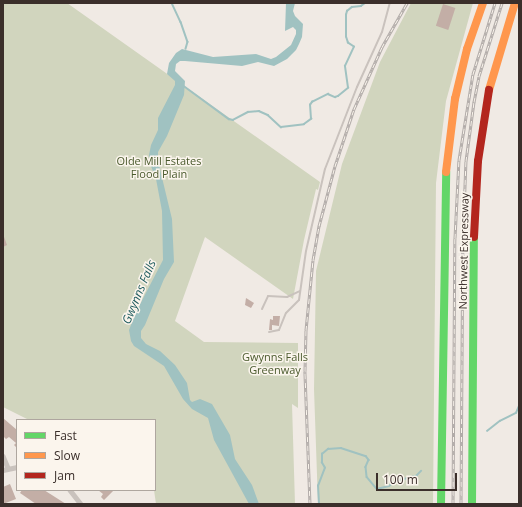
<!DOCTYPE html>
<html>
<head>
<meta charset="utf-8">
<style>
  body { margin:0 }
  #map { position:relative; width:522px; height:507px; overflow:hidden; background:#f0eae4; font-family:"Open Sans",sans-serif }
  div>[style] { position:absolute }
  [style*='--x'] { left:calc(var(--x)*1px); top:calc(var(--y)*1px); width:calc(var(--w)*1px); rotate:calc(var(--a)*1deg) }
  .green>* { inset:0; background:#d1d5be }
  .water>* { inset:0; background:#a0c2c1 }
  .stream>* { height:1.5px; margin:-0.75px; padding:0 0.75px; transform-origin:0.75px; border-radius:0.75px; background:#a0c2c1 }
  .building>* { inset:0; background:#c3aea6; transform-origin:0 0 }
  .lane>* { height:2px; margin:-1px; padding:0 1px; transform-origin:1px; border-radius:1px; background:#c9c2bd }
  .street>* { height:4.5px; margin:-2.25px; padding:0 2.25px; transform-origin:2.25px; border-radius:2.25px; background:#c9c2bd }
  .fast>* { height:8px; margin:-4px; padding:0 4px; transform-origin:4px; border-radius:4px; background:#63d668 }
  .slow>* { height:8px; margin:-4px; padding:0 4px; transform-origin:4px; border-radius:4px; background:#ff974d }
  .jam>* { height:8px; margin:-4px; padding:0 4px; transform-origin:4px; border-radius:4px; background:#b3261e }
  .rail>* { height:3px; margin-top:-1.5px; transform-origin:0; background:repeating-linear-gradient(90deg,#fbf5ed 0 4.5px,#b1aba8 0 9px); box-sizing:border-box; border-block:1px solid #b1aba8 }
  span { translate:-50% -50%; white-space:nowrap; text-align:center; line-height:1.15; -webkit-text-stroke:3px #fbf5ed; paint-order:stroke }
  .park-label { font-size:11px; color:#4a5a2d }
  .street-label { font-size:11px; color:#3b2f2b }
  .water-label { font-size:12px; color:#1e5b5e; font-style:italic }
  .frame { position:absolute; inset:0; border:4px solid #3b2f2b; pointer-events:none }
  .legend { position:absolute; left:16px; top:419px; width:140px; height:72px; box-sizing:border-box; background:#fbf5ed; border:1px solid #aea69f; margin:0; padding:5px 7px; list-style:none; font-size:12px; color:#3b2f2b }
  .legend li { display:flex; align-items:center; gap:8px; height:20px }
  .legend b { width:20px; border:1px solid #aea69f }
  .scale { position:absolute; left:376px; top:473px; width:81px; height:18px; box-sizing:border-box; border:2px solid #3b2f2b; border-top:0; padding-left:5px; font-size:12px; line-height:14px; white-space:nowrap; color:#3b2f2b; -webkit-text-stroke:3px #fbf5ed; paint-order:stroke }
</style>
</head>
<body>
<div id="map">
  <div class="green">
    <div style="clip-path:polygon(3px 3px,67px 3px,320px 182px,318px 190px,316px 189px,304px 240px,293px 299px,205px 237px,175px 321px,204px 342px,298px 343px,298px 408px,292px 404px,295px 504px,156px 504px,154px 490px,155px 420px,29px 420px,3px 407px)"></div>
    <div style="clip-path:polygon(411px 3px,473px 3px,446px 101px,436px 183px,433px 504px,318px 504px,314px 389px,316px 271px,342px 164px,380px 62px)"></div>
  </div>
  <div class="water">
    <div style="clip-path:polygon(286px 3px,295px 3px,293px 11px,295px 16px,303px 24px,302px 37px,299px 44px,296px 50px,287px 59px,274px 66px,258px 62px,242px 66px,185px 61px,180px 61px,176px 64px,175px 71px,185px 81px,184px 95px,167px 136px,158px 152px,158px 161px,172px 219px,174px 262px,164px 279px,145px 325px,141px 331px,141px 338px,146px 344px,160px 351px,175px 365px,187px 383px,190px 400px,192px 402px,200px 399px,212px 404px,230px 435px,235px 459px,252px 485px,259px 504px,249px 504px,214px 440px,208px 418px,192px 409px,183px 399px,164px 366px,134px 346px,131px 341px,129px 330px,136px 312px,163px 260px,162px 211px,156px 179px,151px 166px,149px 155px,151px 145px,158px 130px,158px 118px,175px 85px,175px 81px,167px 74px,169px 63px,176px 53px,182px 49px,213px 57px,256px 54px,271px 59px,276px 57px,291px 45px,296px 34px,296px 30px,293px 27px,285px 31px)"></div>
  </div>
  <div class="stream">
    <div style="--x:172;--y:3;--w:21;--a:65"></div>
    <div style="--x:181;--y:22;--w:21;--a:71"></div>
    <div style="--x:188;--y:42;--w:7;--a:106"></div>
    <div style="--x:184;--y:86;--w:56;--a:36.3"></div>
    <div style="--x:229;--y:119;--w:4;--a:14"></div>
    <div style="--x:233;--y:120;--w:17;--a:-28"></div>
    <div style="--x:248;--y:112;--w:11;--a:-5"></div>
    <div style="--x:259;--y:111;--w:10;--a:24"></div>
    <div style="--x:268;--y:115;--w:18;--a:43"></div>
    <div style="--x:281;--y:127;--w:23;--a:-7"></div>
    <div style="--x:304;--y:124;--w:9;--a:-36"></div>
    <div style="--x:311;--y:119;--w:14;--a:-94"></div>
    <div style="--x:310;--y:105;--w:4;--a:-56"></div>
    <div style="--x:312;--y:102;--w:18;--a:-27"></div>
    <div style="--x:328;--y:94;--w:8;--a:23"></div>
    <div style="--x:335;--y:97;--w:3;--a:-18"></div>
    <div style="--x:338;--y:96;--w:13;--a:-39"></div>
    <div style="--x:348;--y:88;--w:22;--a:-98"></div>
    <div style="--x:345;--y:66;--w:21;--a:-65"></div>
    <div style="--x:354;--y:47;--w:7;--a:-146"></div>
    <div style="--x:348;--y:43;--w:6;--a:-108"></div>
    <div style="--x:346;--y:37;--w:22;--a:-90"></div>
    <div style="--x:346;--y:15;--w:4;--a:-76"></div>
    <div style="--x:347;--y:11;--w:6;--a:-39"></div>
    <div style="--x:352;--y:7;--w:9;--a:-6"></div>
    <div style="--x:361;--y:6;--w:5;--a:-37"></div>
    <div style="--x:487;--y:431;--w:16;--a:-38"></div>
    <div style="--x:500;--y:421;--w:18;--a:-27"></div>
    <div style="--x:516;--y:413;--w:8;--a:-67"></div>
    <div style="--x:319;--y:504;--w:18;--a:-93"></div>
    <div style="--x:318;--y:486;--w:19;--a:-69"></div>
    <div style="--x:325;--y:468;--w:6;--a:-121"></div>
    <div style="--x:322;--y:463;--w:9;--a:-90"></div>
    <div style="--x:322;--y:454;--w:8;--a:-40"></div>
    <div style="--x:328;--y:449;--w:13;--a:-4"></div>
    <div style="--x:341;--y:448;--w:26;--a:18"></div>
    <div style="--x:366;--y:456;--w:5;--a:53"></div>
    <div style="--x:369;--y:460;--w:8;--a:113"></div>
    <div style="--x:366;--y:467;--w:10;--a:84"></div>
    <div style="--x:367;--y:477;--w:16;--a:50"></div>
    <div style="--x:377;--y:489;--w:12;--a:-14"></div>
    <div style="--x:389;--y:486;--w:9;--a:-36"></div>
    <div style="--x:396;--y:481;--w:21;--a:-14"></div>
    <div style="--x:416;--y:476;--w:7;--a:-45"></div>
  </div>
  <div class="building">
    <div style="left:443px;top:4px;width:13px;height:23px;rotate:18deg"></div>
    <div style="clip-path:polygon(3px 234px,7px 245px,3px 247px)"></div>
    <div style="clip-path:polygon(246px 298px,254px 303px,251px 308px,245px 305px)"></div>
    <div style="clip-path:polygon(273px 316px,280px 316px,279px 326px,272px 325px,272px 330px,269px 330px,270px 319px,273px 320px)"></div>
    <div style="clip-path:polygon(3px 418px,17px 430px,17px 448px,14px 445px,16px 443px,9px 437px,6px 439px,3px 436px)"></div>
    <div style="clip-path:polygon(10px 484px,16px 499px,3px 504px,3px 487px)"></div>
    <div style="clip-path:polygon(22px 490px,44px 490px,66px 504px,36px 504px,20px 493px)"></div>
    <div style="clip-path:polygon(98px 490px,114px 490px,104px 500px,101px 497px,103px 494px)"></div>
  </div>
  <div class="lane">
    <div style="--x:262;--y:309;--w:14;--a:-65"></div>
    <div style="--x:268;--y:296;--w:19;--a:3"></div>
    <div style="--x:287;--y:297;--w:14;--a:-25"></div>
    <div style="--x:269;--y:332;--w:10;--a:-11"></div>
    <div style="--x:279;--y:330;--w:18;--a:-68"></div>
    <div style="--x:286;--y:313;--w:18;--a:-45"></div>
    <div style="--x:299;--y:300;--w:49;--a:-81.9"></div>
    <div style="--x:306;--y:251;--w:84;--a:-77"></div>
    <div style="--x:325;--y:169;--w:88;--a:-68.7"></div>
    <div style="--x:357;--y:87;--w:60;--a:-65.6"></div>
    <div style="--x:382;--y:32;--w:30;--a:-75"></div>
  </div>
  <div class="street">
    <div style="--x:3;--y:456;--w:13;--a:67"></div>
    <div style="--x:3;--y:470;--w:14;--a:-12"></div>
    <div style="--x:70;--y:490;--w:18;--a:52"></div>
  </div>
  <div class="fast">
    <div style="--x:441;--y:504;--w:332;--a:-89.1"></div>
    <div style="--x:472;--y:504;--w:267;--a:-89.6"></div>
  </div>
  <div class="slow">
    <div style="--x:489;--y:90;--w:91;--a:-73.4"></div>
    <div style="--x:446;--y:172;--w:74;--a:-83"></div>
    <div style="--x:455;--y:99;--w:51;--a:-76.5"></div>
    <div style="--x:467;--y:49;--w:49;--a:-70.8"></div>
  </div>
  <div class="jam">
    <div style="--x:474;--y:237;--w:76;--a:-87"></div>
    <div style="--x:478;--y:161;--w:72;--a:-81.2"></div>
  </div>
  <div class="rail">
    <div style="--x:310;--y:504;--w:133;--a:-92.2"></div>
    <div style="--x:305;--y:371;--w:41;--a:-88.6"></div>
    <div style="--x:306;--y:330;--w:70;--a:-84.3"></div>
    <div style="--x:313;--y:260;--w:35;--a:-80"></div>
    <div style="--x:319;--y:226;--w:62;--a:-75.1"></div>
    <div style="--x:335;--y:166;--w:60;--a:-71.6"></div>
    <div style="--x:354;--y:109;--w:68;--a:-65.7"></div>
    <div style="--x:382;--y:47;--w:51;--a:-60.4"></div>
    <div style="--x:453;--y:504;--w:266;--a:-89.6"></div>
    <div style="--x:455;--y:238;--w:78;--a:-87.1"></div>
    <div style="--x:459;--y:160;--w:87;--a:-80.8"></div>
    <div style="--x:473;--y:74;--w:74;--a:-72.8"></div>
    <div style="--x:461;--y:504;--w:266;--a:-89.6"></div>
    <div style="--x:463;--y:238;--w:77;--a:-87.8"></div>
    <div style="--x:466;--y:161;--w:60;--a:-82.3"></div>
    <div style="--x:474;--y:102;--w:26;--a:-79"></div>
    <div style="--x:479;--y:76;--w:77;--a:-72.5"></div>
  </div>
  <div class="park-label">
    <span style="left:159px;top:168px">Olde Mill Estates<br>Flood Plain</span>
    <span style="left:275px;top:364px">Gwynns Falls<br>Greenway</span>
  </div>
  <div class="street-label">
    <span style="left:464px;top:251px;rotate:-89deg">Northwest Expressway</span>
  </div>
  <div class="water-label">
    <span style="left:139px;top:292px;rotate:-67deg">Gwynns Falls</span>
  </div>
  <div class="frame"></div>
  <ul class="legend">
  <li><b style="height:5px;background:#63d668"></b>Fast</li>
  <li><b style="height:5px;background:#ff974d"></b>Slow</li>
  <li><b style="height:5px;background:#b3261e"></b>Jam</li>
  </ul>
  <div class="scale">100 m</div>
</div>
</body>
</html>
